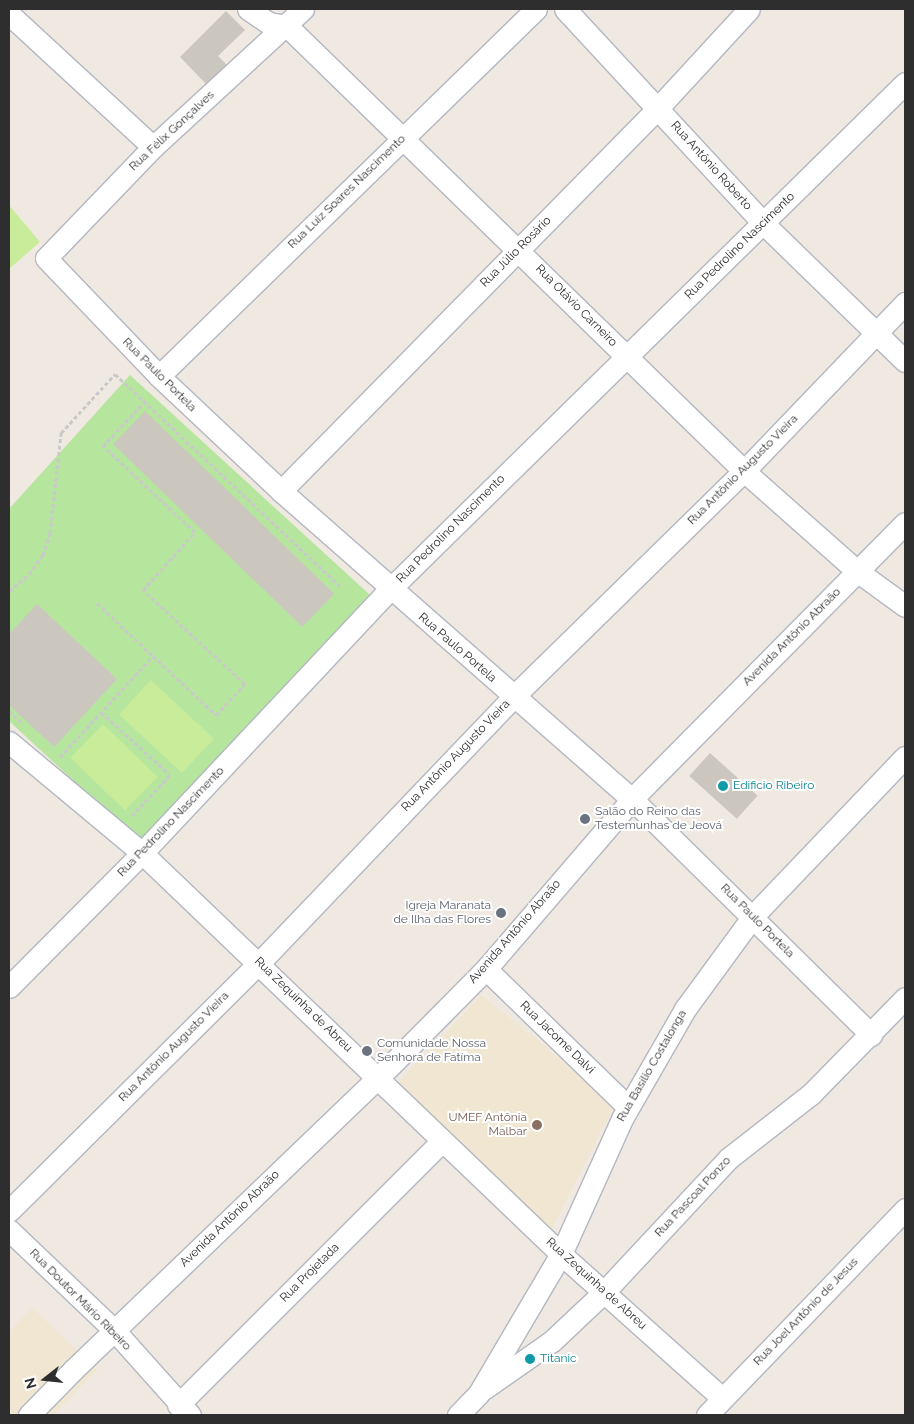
<!DOCTYPE html>
<html>
<head>
<meta charset="utf-8">
<style>
  body { margin:0 }
  #map { position:relative; width:914px; height:1424px; overflow:hidden; background:#efe9e1; font-family:Raleway,sans-serif }
  div>[style] { position:absolute }
  [style*='--x'] { left:calc(var(--x)*1px); top:calc(var(--y)*1px); width:calc(var(--w)*1px); rotate:calc(var(--a)*1deg) }
  .education>* { inset:0; background:#f0e6d1 }
  .green>* { inset:0; background:#b6e59e }
  .pitch>* { inset:0; background:#c9ec9a; transform-origin:0 0 }
  .building>* { inset:0; background:#cbc7bf; transform-origin:0 0 }
  .path>* { height:3px; margin-top:-1.5px; transform-origin:0; background:repeating-linear-gradient(90deg,#c9c9c9 0 4px,transparent 0 6.5px) }
  .roads { filter:drop-shadow(1px 0 #b4b7c1) drop-shadow(-1px 0 #b4b7c1) drop-shadow(0 1px #b4b7c1) drop-shadow(0 -1px #b4b7c1) }
  .minor>* { height:21px; margin:-10.5px; padding:0 10.5px; transform-origin:10.5px; border-radius:10.5px; background:#fff }
  .dots>* { width:14px; height:14px; translate:-50% -50%; box-sizing:border-box; border:2px solid #fff; border-radius:50% }
  span { translate:-50% -50%; white-space:nowrap; text-align:center; line-height:1.15; -webkit-text-stroke:4px #fff; paint-order:stroke }
  .street-label { font-size:12px; color:#2e2e2e }
  .culture-label { font-size:12px; color:#0d838f }
  .left { translate:0 -50%; text-align:left }
  .worship-label { font-size:12px; color:#5b616d }
  .right { translate:-100% -50%; text-align:right }
  .education-label { font-size:12px; color:#785e54 }
  .frame { position:absolute; inset:0; border:10px solid #2e2e2e; pointer-events:none }
  .north { position:absolute; left:20px; top:1354px; width:50px; height:50px; -webkit-text-stroke:4px #fff; paint-order:stroke; rotate:254deg; font-size:14px; font-weight:700; line-height:20px; text-align:center; color:#2e2e2e }
  .north::after { content:''; display:block; margin:auto; width:18px; height:22px; background:#2e2e2e; clip-path:polygon(50% 0,100% 100%,50% 72%,0 100%) }
</style>
</head>
<body>
<div id="map">
  <div class="education">
    <div style="clip-path:polygon(481px 995px,544px 1045px,613px 1108px,550px 1233px,396px 1085px)"></div>
    <div style="clip-path:polygon(32px 1308px,97px 1370px,53px 1415px,9px 1415px,9px 1332px)"></div>
  </div>
  <div class="green">
    <div style="clip-path:polygon(130px 375px,370px 595px,143px 845px,9px 721px,9px 509px)"></div>
  </div>
  <div class="pitch">
    <div style="clip-path:polygon(9px 205px,40px 242px,9px 269px)"></div>
    <div style="left:151px;top:680px;width:86px;height:47px;rotate:43deg"></div>
    <div style="left:103px;top:724px;width:76px;height:47px;rotate:44deg"></div>
  </div>
  <div class="building">
    <div style="clip-path:polygon(226px 11px,245px 30px,218px 56px,227px 65px,207px 85px,180px 57px)"></div>
    <div style="left:145px;top:411px;width:263px;height:46px;rotate:44deg"></div>
    <div style="clip-path:polygon(37px 604px,117px 679px,54px 747px,9px 705px,9px 634px)"></div>
    <div style="left:710px;top:753px;width:64px;height:31px;rotate:42deg"></div>
  </div>
  <div class="path">
    <div style="--x:9;--y:591;--w:26;--a:-40"></div>
    <div style="--x:29;--y:574;--w:24;--a:-54"></div>
    <div style="--x:43;--y:555;--w:23;--a:-72"></div>
    <div style="--x:50;--y:533;--w:101;--a:-83.7"></div>
    <div style="--x:61;--y:433;--w:80;--a:-47.5"></div>
    <div style="--x:115;--y:374;--w:311;--a:43.3"></div>
    <div style="--x:97;--y:603;--w:77;--a:43.4"></div>
    <div style="--x:9;--y:711;--w:16;--a:43"></div>
    <div style="--x:101;--y:712;--w:93;--a:42.4"></div>
    <div style="--x:170;--y:775;--w:56;--a:132.8"></div>
    <div style="--x:60;--y:757;--w:137;--a:-47.4"></div>
    <div style="--x:153;--y:656;--w:86;--a:43.1"></div>
    <div style="--x:216;--y:715;--w:42;--a:-46.9"></div>
    <div style="--x:245;--y:684;--w:139;--a:-137.3"></div>
    <div style="--x:143;--y:590;--w:78;--a:-48.1"></div>
    <div style="--x:195;--y:532;--w:126;--a:-136.9"></div>
    <div style="--x:103;--y:446;--w:60;--a:-47"></div>
  </div>
  <div class="roads">
    <div class="minor">
      <div style="--x:248;--y:9;--w:25;--a:34"></div>
      <div style="--x:269;--y:23;--w:18;--a:9"></div>
      <div style="--x:287;--y:26;--w:638;--a:44.24"></div>
      <div style="--x:744;--y:471;--w:151;--a:41.5"></div>
      <div style="--x:857;--y:571;--w:59;--a:36.1"></div>
      <div style="--x:303;--y:9;--w:204;--a:137.4"></div>
      <div style="--x:153;--y:147;--w:154;--a:133.9"></div>
      <div style="--x:46;--y:258;--w:163;--a:46.2"></div>
      <div style="--x:159;--y:376;--w:168;--a:43.3"></div>
      <div style="--x:281;--y:491;--w:467;--a:41.3"></div>
      <div style="--x:632;--y:799;--w:336;--a:44.6"></div>
      <div style="--x:565;--y:9;--w:292;--a:47.2"></div>
      <div style="--x:763;--y:223;--w:198;--a:44.2"></div>
      <div style="--x:9;--y:14;--w:196;--a:42.7"></div>
      <div style="--x:159;--y:376;--w:526;--a:-44.23"></div>
      <div style="--x:281;--y:491;--w:537;--a:-45.45"></div>
      <div style="--x:658;--y:108;--w:134;--a:-47.4"></div>
      <div style="--x:9;--y:742;--w:173;--a:39.8"></div>
      <div style="--x:142;--y:853;--w:580;--a:43.74"></div>
      <div style="--x:561;--y:1254;--w:216;--a:41.8"></div>
      <div style="--x:486;--y:969;--w:198;--a:44.2"></div>
      <div style="--x:9;--y:987;--w:189;--a:-45.2"></div>
      <div style="--x:142;--y:853;--w:362;--a:-46.8"></div>
      <div style="--x:390;--y:589;--w:722;--a:-44.49"></div>
      <div style="--x:9;--y:1211;--w:352;--a:-44.8"></div>
      <div style="--x:259;--y:963;--w:368;--a:-46.3"></div>
      <div style="--x:513;--y:697;--w:323;--a:-44.4"></div>
      <div style="--x:744;--y:471;--w:233;--a:-46.2"></div>
      <div style="--x:9;--y:1230;--w:145;--a:43.6"></div>
      <div style="--x:114;--y:1330;--w:114;--a:48.2"></div>
      <div style="--x:485;--y:1388;--w:82;--a:-35"></div>
      <div style="--x:552;--y:1341;--w:71;--a:-43.3"></div>
      <div style="--x:604;--y:1292;--w:183;--a:-47"></div>
      <div style="--x:729;--y:1158;--w:104;--a:-38"></div>
      <div style="--x:811;--y:1094;--w:134;--a:-45.6"></div>
      <div style="--x:178;--y:1405;--w:373;--a:-45"></div>
      <div style="--x:29;--y:1415;--w:63;--a:-45.6"></div>
      <div style="--x:73;--y:1370;--w:422;--a:-43.8"></div>
      <div style="--x:378;--y:1078;--w:153;--a:-45.3"></div>
      <div style="--x:486;--y:969;--w:224;--a:-49.3"></div>
      <div style="--x:632;--y:799;--w:388;--a:-45.3"></div>
      <div style="--x:458;--y:1415;--w:30;--a:-46"></div>
      <div style="--x:479;--y:1393;--w:161;--a:-59.5"></div>
      <div style="--x:561;--y:1254;--w:150;--a:-65.7"></div>
      <div style="--x:623;--y:1117;--w:125;--a:-60.1"></div>
      <div style="--x:685;--y:1009;--w:115;--a:-53.8"></div>
      <div style="--x:753;--y:916;--w:220;--a:-46.3"></div>
      <div style="--x:707;--y:1415;--w:286;--a:-46.1"></div>
    </div>
  </div>
  <div class="dots">
    <div style="left:723px;top:786px;background:#0f9aa8"></div>
    <div style="left:585px;top:819px;background:#6b7280"></div>
    <div style="left:501px;top:913px;background:#6b7280"></div>
    <div style="left:367px;top:1051px;background:#6b7280"></div>
    <div style="left:537px;top:1125px;background:#8d6e63"></div>
    <div style="left:530px;top:1359px;background:#0f9aa8"></div>
  </div>
  <div class="street-label">
    <span style="left:172px;top:131px;rotate:-43deg">Rua Félix Gonçalves</span>
    <span style="left:711px;top:166px;rotate:48deg">Rua Antônio Roberto</span>
    <span style="left:347px;top:192px;rotate:-44deg">Rua Luiz Soares Nascimento</span>
    <span style="left:740px;top:246px;rotate:-44deg">Rua Pedrolino Nascimento</span>
    <span style="left:516px;top:252px;rotate:-45deg">Rua Júlio Rosário</span>
    <span style="left:576px;top:306px;rotate:45deg">Rua Otávio Carneiro</span>
    <span style="left:159px;top:375px;rotate:45deg">Rua Paulo Portela</span>
    <span style="left:743px;top:470px;rotate:-45deg">Rua Antônio Augusto Vieira</span>
    <span style="left:451px;top:529px;rotate:-45deg">Rua Pedrolino Nascimento</span>
    <span style="left:792px;top:637px;rotate:-45deg">Avenida Antônio Abraão</span>
    <span style="left:457px;top:648px;rotate:41deg">Rua Paulo Portela</span>
    <span style="left:456px;top:756px;rotate:-46deg">Rua Antônio Augusto Vieira</span>
    <span style="left:171px;top:822px;rotate:-46deg">Rua Pedrolino Nascimento</span>
    <span style="left:757px;top:921px;rotate:45deg">Rua Paulo Portela</span>
    <span style="left:515px;top:932px;rotate:-49deg">Avenida Antônio Abraão</span>
    <span style="left:303px;top:1005px;rotate:44deg">Rua Zequinha de Abreu</span>
    <span style="left:557px;top:1038px;rotate:44deg">Rua Jacome Dalvi</span>
    <span style="left:174px;top:1047px;rotate:-45deg">Rua Antônio Augusto Vieira</span>
    <span style="left:652px;top:1066px;rotate:-60deg">Rua Basílio Costalonga</span>
    <span style="left:693px;top:1197px;rotate:-47deg">Rua Pascoal Ponzo</span>
    <span style="left:230px;top:1219px;rotate:-44deg">Avenida Antônio Abraão</span>
    <span style="left:310px;top:1273px;rotate:-45deg">Rua Projetada</span>
    <span style="left:596px;top:1284px;rotate:42deg">Rua Zequinha de Abreu</span>
    <span style="left:80px;top:1300px;rotate:45deg">Rua Doutor Mário Ribeiro</span>
    <span style="left:806px;top:1312px;rotate:-46deg">Rua Joel Antônio de Jesus</span>
  </div>
  <div class="culture-label">
    <span class="left" style="left:733px;top:786px">Edificio Ribeiro</span>
    <span class="left" style="left:540px;top:1359px">Titanic</span>
  </div>
  <div class="worship-label">
    <span class="left" style="left:595px;top:819px">Salão do Reino das<br>Testemunhas de Jeová</span>
    <span class="right" style="left:491px;top:913px">Igreja Maranata<br>de Ilha das Flores</span>
    <span class="left" style="left:377px;top:1051px">Comunidade Nossa<br>Senhora de Fatíma</span>
  </div>
  <div class="education-label">
    <span class="right" style="left:527px;top:1125px">UMEF Antônia<br>Malbar</span>
  </div>
  <div class="frame"></div>
  <div class="north">N</div>
</div>
</body>
</html>
